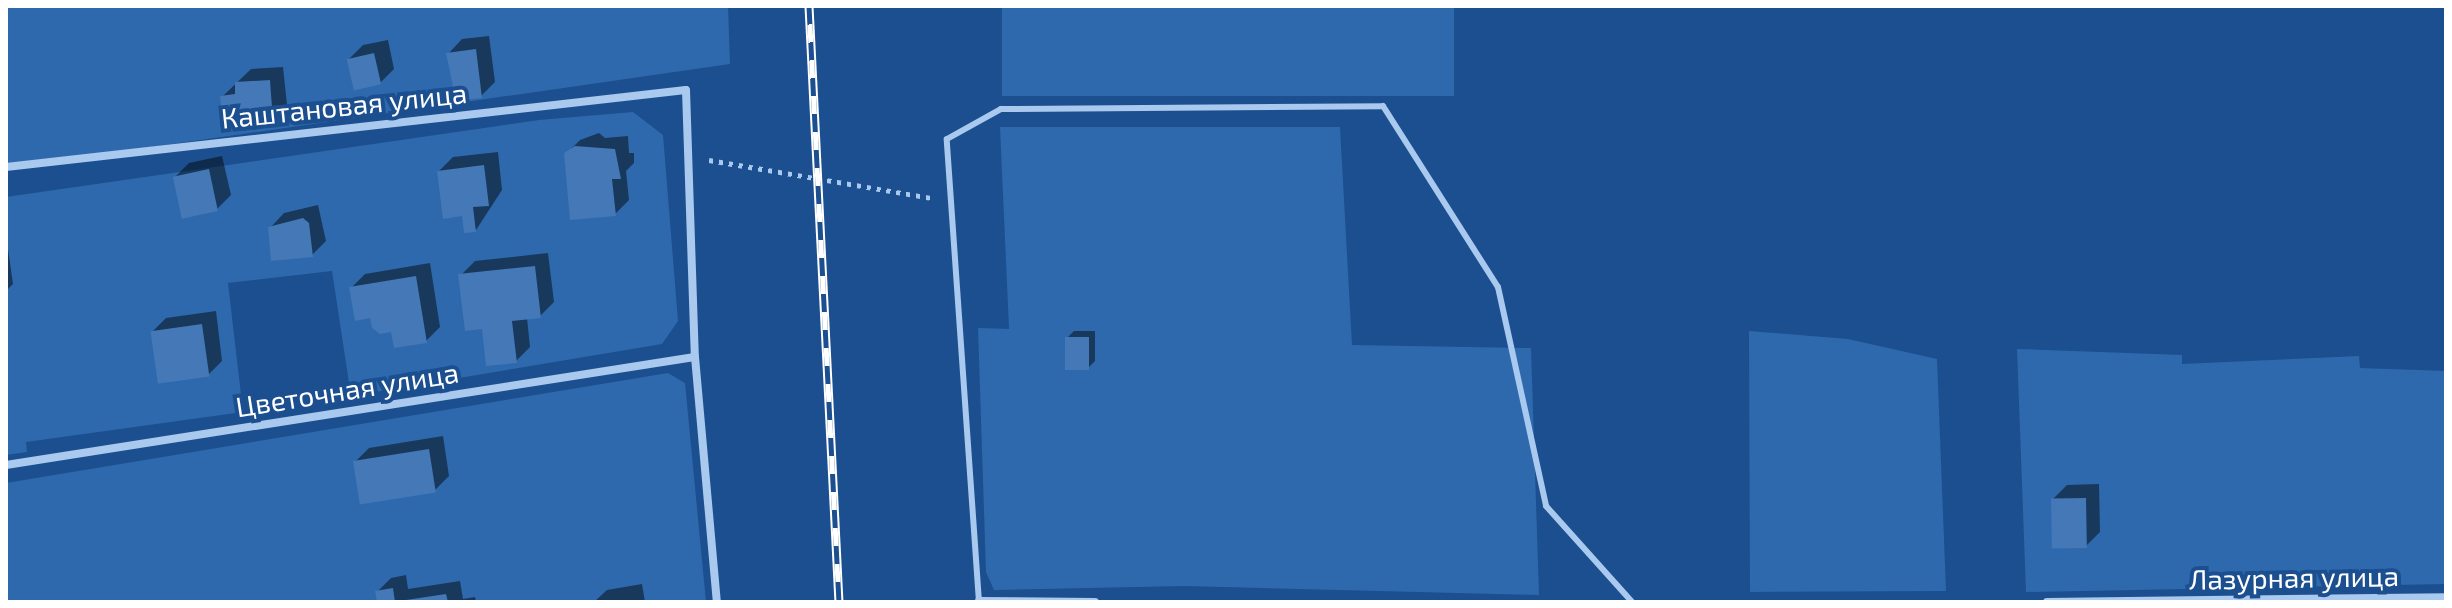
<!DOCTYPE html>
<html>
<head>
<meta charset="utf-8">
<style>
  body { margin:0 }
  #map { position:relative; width:2452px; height:608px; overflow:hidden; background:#1b4f8f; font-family:"Exo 2",sans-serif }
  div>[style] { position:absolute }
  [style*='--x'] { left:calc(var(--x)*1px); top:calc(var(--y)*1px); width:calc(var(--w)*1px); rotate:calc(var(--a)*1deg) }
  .green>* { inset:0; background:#2e69ad; transform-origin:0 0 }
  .shadow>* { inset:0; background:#0007 }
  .building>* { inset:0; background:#4478b7; transform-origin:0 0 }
  .path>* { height:5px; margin-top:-2.5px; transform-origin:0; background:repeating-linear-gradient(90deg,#a9c9ee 0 4px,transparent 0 10px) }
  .lane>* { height:6px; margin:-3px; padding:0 3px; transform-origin:3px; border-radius:3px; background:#a9c9ee }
  .street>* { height:8px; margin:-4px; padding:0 4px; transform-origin:4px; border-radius:4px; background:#a9c9ee }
  .rail>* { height:9px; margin-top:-4.5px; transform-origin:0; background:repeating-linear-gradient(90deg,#1b4f8f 0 18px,#fff 0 36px); box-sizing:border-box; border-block:2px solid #fff }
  span { translate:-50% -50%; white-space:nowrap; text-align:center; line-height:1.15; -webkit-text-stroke:8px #1b4f8f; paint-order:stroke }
  .street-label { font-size:28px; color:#fff }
  .frame { position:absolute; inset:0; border:8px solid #fff; pointer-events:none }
</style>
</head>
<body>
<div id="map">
  <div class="green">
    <div style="clip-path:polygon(6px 6px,728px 6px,730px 64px,6px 168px)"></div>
    <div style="left:1002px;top:6px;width:452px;height:90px"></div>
    <div style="clip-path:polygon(633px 112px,663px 135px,678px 321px,662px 344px,351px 396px,332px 271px,228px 283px,243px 412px,26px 442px,27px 452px,6px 455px,6px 197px,539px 120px)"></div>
    <div style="clip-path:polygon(1000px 127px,1340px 127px,1352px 345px,1531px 348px,1539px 595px,1185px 586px,994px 590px,986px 572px,978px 328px,1009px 329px)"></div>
    <div style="clip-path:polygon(1749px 331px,1848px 339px,1937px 359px,1946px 591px,1750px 592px)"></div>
    <div style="clip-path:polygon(2017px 349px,2182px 355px,2182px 364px,2359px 356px,2360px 368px,2446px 371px,2446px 584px,2026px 592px)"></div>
    <div style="clip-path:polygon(668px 373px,685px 383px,706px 602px,6px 602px,6px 483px)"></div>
  </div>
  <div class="shadow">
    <div style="clip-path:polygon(489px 36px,495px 82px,481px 96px,449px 53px,462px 39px)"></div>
    <div style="clip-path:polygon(388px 40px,394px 69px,380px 83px,349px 59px,363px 45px)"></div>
    <div style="clip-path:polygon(283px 67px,287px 105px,273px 119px,223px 96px,251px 69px)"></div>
    <div style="clip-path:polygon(599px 133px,605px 138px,628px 136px,629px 153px,634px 153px,634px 163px,626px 171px,629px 200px,615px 214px,566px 154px,580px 140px)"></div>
    <div style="clip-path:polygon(498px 152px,502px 190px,476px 230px,439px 171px,453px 157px)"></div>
    <div style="clip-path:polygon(222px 156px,231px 195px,217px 209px,175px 177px,189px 163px)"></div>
    <div style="clip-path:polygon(318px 205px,326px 241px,312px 255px,270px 228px,284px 213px)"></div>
    <div style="clip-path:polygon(8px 249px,13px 284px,6px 291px,6px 250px)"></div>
    <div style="clip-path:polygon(548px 253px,554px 302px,540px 316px,527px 318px,530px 347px,516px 361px,461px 275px,475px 261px)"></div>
    <div style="clip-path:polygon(430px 263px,440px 327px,426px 341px,393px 330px,351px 288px,365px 274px)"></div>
    <div style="clip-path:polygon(216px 311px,222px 361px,208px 375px,152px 332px,166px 318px)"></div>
    <div style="clip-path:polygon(1074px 331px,1095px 331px,1095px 361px,1088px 368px,1067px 338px)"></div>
    <div style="clip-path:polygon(443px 436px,449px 476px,435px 490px,355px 462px,369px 448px)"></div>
    <div style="clip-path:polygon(2099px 484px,2100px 532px,2086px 546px,2053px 499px,2067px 485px)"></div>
    <div style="clip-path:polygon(406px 575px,408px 589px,460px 581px,463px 599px,475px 597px,476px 602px,379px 602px,377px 592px,391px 578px)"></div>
    <div style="clip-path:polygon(642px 584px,645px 602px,594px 602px,607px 590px)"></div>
  </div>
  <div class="building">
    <div style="clip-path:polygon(476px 49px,482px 98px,456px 101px,446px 53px)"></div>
    <div style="left:374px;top:53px;width:32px;height:28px;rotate:77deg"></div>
    <div style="clip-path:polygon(270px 80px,273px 121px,238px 124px,237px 115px,222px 117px,220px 96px,235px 94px,235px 82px)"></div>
    <div style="clip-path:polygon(575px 146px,615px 149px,621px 179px,612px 179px,616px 216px,570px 220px,564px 153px)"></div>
    <div style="clip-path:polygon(484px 165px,489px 206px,473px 207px,476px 232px,464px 233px,462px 216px,443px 219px,437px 171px)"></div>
    <div style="left:209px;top:169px;width:43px;height:37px;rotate:78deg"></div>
    <div style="clip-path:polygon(303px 218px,309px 223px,313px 257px,271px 261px,268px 227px)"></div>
    <div style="clip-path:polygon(535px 266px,541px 318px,512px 321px,517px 363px,486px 366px,482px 329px,465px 331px,458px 274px)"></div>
    <div style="clip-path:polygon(416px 276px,427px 343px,394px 348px,391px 332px,380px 334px,372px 328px,370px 318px,355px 321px,349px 287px)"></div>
    <div style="left:202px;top:324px;width:53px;height:52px;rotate:82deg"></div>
    <div style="left:1065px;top:337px;width:24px;height:33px"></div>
    <div style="left:429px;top:449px;width:44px;height:77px;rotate:81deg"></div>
    <div style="left:2086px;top:498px;width:50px;height:35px;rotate:89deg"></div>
    <div style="clip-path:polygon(393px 588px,395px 602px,377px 602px,375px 591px)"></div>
    <div style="clip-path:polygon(446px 594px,448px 602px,406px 602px,406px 600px)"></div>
  </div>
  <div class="path">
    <div style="--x:709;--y:160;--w:225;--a:9.7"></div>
  </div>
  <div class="lane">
    <div style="--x:979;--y:602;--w:464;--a:-94"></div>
    <div style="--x:947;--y:139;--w:62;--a:-29.1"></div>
    <div style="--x:1001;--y:109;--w:382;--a:-0.4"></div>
    <div style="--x:1383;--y:106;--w:214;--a:57.6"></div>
    <div style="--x:1498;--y:287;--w:224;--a:77.6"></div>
    <div style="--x:1546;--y:506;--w:129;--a:48.1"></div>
  </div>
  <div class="street">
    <div style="--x:6;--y:167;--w:684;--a:-6.46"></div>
    <div style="--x:686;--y:90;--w:267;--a:88.1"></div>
    <div style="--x:695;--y:357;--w:246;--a:84.9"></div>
    <div style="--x:6;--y:465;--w:697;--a:-8.91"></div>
    <div style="--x:979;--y:601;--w:116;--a:0.5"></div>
    <div style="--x:2047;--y:602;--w:399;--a:-0.7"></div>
  </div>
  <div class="rail">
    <div style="--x:809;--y:6;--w:597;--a:87.12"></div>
  </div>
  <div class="street-label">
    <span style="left:344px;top:105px;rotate:-6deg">Каштановая улица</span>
    <span style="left:347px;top:389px;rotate:-9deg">Цветочная улица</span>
    <span style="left:2294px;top:577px;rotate:-1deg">Лазурная улица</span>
  </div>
  <div class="frame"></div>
</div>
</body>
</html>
